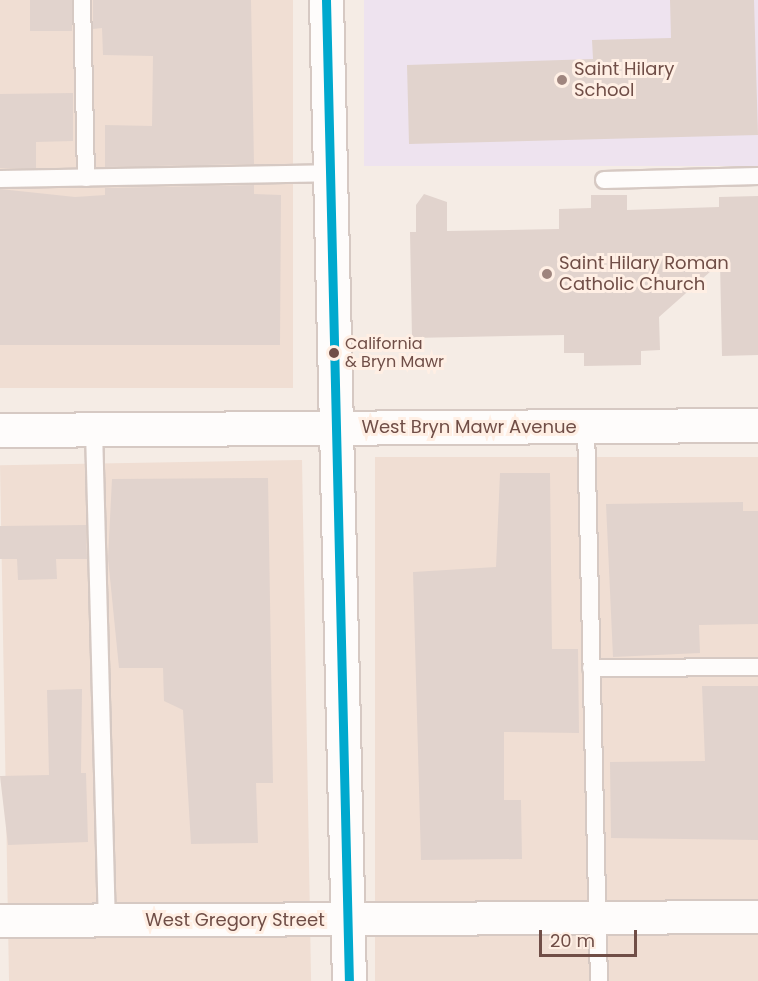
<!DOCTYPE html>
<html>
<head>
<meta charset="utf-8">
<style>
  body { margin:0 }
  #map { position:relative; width:758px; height:981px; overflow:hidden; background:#f5ece5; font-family:Poppins,sans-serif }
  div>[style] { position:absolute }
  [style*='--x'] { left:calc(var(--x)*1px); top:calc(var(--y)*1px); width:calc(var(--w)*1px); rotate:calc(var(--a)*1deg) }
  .residential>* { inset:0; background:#f0ded3; transform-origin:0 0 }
  .education>* { inset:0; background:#eee3ef; transform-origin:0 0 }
  .building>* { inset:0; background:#e1d3cd; transform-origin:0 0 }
  .roads { filter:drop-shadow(2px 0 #d6c9c3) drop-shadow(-2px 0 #d6c9c3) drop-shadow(0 2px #d6c9c3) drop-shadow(0 -2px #d6c9c3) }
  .lane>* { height:16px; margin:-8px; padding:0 8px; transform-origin:8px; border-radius:8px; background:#fefcfb }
  .street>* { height:32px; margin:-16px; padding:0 16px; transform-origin:16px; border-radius:16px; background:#fefcfb }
  .secondary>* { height:33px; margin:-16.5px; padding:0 16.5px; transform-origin:16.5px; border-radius:16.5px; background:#fefcfb }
  .bus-1>* { height:9px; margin:-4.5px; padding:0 4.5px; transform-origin:4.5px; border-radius:4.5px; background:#00a9ce }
  .dots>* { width:16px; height:16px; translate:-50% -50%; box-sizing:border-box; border:3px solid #ffefe4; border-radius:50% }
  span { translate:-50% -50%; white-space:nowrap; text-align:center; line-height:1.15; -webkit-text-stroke:6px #ffefe4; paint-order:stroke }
  .bus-label { font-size:16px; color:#704e47 }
  .left { translate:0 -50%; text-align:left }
  .poi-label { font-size:18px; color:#704e47 }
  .street-label { font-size:18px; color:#704e47 }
  .scale { position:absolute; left:539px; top:930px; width:98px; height:27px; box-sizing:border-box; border:3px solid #704e47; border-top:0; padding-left:8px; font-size:18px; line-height:21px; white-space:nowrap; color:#704e47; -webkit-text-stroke:4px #ffefe4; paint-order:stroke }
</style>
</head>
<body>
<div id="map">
  <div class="residential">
    <div style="left:0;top:0;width:293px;height:388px"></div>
    <div style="left:758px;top:457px;width:524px;height:383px;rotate:90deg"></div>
    <div style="left:302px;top:460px;width:521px;height:302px;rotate:89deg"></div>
  </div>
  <div class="education">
    <div style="left:364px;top:0;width:394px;height:166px"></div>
  </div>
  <div class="building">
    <div style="left:30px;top:0;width:42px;height:31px"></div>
    <div style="clip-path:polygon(93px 0,251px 0,254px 164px,105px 167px,105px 125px,152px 126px,153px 56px,103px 55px,102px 28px,93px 29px)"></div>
    <div style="clip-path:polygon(670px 0,754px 0,758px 135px,409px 144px,407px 65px,593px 59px,592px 40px,671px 38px)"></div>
    <div style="clip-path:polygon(73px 93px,73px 141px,36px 142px,36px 168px,0 168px,0 94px)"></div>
    <div style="clip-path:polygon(254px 185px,254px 194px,281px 195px,280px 345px,0 345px,0 189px,75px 197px,105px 195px,105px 188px)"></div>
    <div style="clip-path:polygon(424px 194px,447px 202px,447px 231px,559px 229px,559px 209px,591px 208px,591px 195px,627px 195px,627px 210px,719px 207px,719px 197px,758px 196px,758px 355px,722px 356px,720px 263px,659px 317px,660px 350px,641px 351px,641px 365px,584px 366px,584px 353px,564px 353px,564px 335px,412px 338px,410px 232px,416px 232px,416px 205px)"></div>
    <div style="clip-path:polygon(500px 473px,550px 473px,552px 649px,578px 649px,579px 733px,504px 732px,504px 800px,521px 800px,522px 859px,421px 860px,413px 572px,496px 567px)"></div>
    <div style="clip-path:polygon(268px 478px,273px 783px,256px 783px,258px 843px,191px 844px,183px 710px,164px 701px,163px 668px,119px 668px,108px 558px,112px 479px)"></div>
    <div style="clip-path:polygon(743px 502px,743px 511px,758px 511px,758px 624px,699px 625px,700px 653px,613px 657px,606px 504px)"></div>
    <div style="clip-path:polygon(86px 525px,87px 559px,56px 559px,57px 579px,18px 580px,17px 559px,0 559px,0 526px)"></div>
    <div style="clip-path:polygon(702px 686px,758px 686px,758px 840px,611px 838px,610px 762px,705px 761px)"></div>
    <div style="clip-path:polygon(82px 689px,81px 773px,86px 773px,88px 842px,8px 845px,0 776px,49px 775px,47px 690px)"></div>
  </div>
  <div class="roads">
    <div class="lane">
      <div style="--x:82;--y:0;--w:178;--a:88.7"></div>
      <div style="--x:0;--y:179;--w:329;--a:-1"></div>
      <div style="--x:604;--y:180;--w:154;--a:-1.5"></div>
      <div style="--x:586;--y:427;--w:554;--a:88.66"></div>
      <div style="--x:94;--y:430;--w:491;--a:88.5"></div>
      <div style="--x:591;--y:668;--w:167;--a:-0.3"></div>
    </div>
    <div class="street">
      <div style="--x:0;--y:921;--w:758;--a:-0.3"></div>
    </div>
    <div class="secondary">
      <div style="--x:326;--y:0;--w:981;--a:88.66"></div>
      <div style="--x:0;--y:430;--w:758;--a:-0.38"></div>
    </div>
  </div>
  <div class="bus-1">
    <div style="--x:326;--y:0;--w:981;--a:88.66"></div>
  </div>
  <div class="dots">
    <div style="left:562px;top:80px;background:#9f857e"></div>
    <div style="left:547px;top:274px;background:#9f857e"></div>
    <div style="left:334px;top:353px;background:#704e47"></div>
  </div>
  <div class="bus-label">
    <span class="left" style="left:345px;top:353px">California<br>&amp; Bryn Mawr</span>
  </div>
  <div class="poi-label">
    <span class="left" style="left:574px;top:80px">Saint Hilary<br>School</span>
    <span class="left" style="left:559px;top:274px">Saint Hilary Roman<br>Catholic Church</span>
  </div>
  <div class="street-label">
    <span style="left:469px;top:427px">West Bryn Mawr Avenue</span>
    <span style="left:235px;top:920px">West Gregory Street</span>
  </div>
  <div class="scale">20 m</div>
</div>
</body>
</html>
